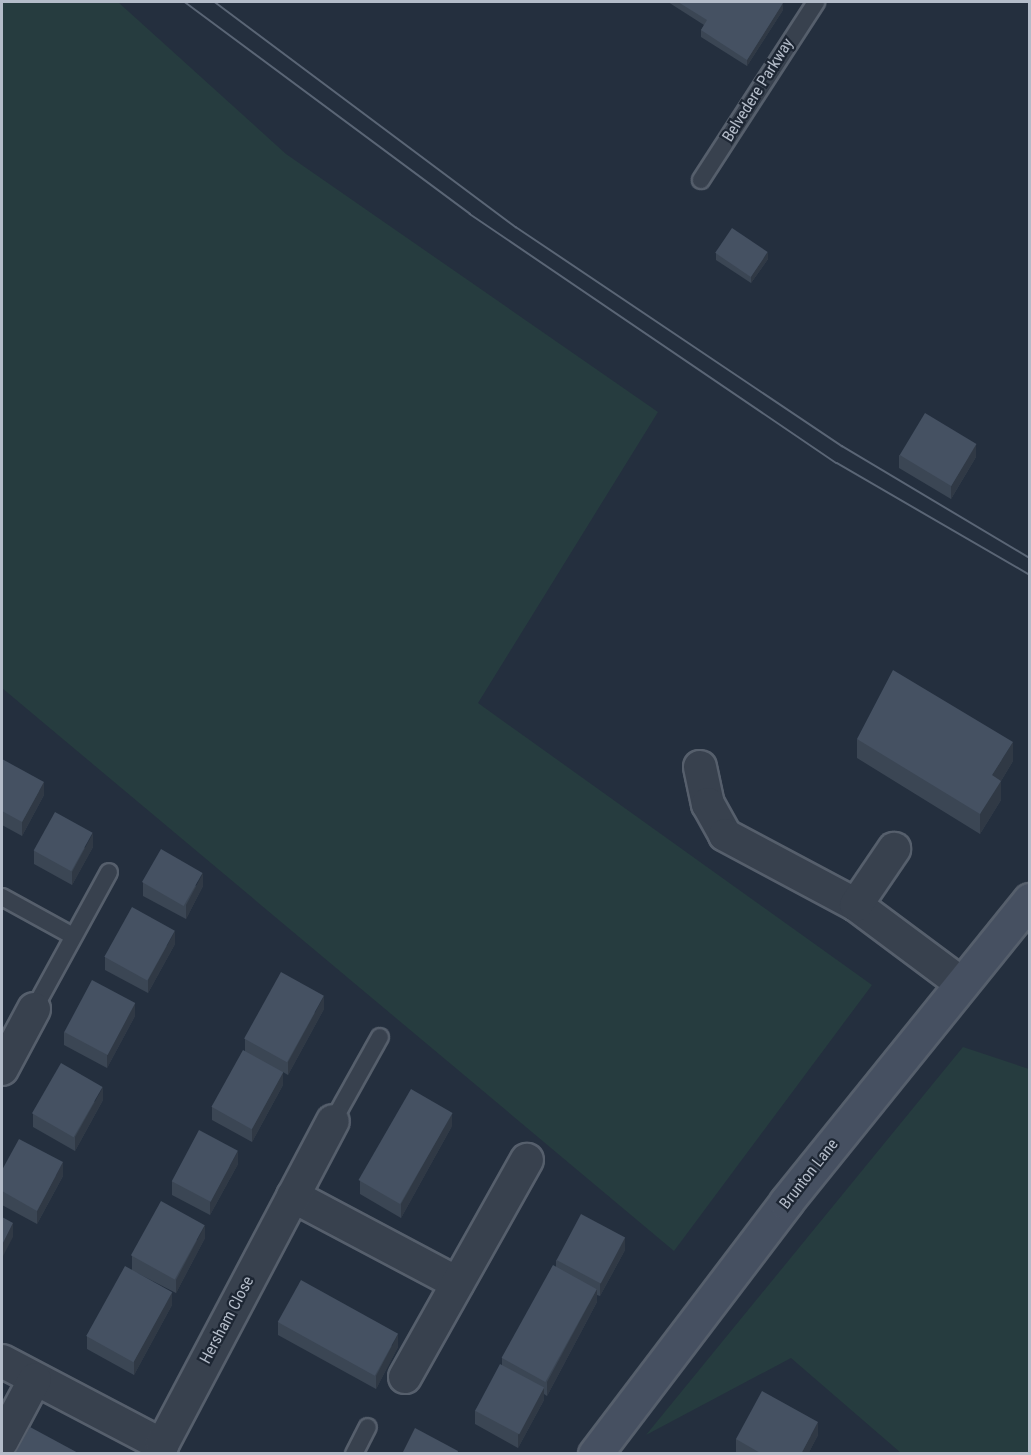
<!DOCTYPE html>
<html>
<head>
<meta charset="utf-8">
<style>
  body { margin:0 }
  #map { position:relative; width:1031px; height:1455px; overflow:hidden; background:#242f3e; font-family:"Roboto Condensed",sans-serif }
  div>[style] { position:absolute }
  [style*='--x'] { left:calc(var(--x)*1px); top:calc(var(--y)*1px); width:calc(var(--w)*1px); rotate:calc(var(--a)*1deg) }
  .green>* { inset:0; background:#263c3f }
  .roads { filter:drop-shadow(2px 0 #565f6c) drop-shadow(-2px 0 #565f6c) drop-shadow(0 2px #565f6c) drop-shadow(0 -2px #565f6c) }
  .lane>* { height:16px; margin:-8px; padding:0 8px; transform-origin:8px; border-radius:8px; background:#38414e }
  .street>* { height:32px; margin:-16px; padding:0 16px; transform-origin:16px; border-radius:16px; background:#38414e }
  .secondary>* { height:33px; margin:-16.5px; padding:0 16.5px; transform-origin:16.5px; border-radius:16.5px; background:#465061 }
  .tram>* { height:1.5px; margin:-0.75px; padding:0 0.75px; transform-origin:0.75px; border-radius:0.75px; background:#5a6575 }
  .wall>* { inset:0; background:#3b4654 }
  .shaded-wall>* { inset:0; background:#303945 }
  .building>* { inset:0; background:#455162; transform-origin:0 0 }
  span { translate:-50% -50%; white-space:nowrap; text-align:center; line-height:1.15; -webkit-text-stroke:4.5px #1d2633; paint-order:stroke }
  .street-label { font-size:16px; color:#b4bcc9 }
  .frame { position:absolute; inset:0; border:3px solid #b4bcc9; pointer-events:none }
</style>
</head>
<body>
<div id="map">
  <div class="green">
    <div style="clip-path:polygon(2px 2px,118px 2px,286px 154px,658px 412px,478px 703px,872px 985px,674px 1251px,2px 688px)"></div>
    <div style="clip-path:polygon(963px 1047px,1029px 1069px,1029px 1453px,901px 1453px,791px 1358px,646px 1435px)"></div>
  </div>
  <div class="roads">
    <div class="lane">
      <div style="--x:701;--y:180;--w:212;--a:-57.1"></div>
      <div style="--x:2;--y:897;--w:81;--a:28.8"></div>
      <div style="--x:34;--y:1009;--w:156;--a:-61.3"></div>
      <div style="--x:333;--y:1121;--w:96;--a:-60.8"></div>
      <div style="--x:354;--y:1454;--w:30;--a:-63"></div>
    </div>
    <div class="street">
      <div style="--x:700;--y:767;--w:38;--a:78"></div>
      <div style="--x:708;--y:804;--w:35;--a:61"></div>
      <div style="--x:725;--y:835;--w:149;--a:28.1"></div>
      <div style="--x:856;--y:905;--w:132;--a:36.7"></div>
      <div style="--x:856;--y:905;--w:68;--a:-55.8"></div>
      <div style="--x:2;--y:1069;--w:68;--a:-61.9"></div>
      <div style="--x:293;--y:1196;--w:186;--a:27.9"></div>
      <div style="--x:2;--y:1361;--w:181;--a:27.7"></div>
      <div style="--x:162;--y:1445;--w:366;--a:-62.2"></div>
      <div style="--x:405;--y:1377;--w:249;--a:-60.7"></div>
      <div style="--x:2;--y:1441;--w:70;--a:-62"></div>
    </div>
    <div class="secondary">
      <div style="--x:595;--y:1454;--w:316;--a:-52.8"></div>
      <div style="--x:786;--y:1202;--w:388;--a:-51.1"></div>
    </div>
  </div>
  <div class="tram">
    <div style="--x:185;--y:2;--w:355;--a:36.6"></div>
    <div style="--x:470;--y:214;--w:443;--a:34.2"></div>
    <div style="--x:837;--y:463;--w:223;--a:30.1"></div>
    <div style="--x:215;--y:2;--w:376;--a:36.8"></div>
    <div style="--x:516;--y:227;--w:393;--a:33.9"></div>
    <div style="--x:842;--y:446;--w:219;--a:30.8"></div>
  </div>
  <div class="wall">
    <div style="clip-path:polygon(668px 2px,781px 2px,783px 10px,747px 66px,701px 37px,701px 30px,704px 25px)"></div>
    <div style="clip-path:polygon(716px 253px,768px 259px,751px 283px,716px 260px)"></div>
    <div style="clip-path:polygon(899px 455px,976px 457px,951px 499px,899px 468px)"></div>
    <div style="clip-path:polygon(857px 739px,1013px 761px,1001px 781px,1001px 800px,980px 834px,857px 758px)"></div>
    <div style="clip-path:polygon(2px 759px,44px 795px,22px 836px,2px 825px)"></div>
    <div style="clip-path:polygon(93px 847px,72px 885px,34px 864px,34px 851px)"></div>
    <div style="clip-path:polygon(143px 882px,203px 886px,186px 919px,143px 896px)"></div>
    <div style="clip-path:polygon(175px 944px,148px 993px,105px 970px,105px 957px)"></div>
    <div style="clip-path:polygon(324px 1009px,288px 1075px,283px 1072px,283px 1085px,252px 1142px,212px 1120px,212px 1107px,245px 1052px,245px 1039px)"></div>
    <div style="clip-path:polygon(135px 1016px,107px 1068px,64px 1045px,64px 1032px)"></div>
    <div style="clip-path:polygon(103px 1100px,75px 1151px,33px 1127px,33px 1114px)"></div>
    <div style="clip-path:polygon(452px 1126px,401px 1218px,360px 1194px,360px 1181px)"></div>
    <div style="clip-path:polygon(238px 1164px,210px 1215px,172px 1195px,172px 1181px)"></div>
    <div style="clip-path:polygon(2px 1170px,63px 1176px,37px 1224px,2px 1205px)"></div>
    <div style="clip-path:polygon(205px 1238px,176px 1293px,137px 1273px,172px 1305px,134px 1375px,87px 1349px,87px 1336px,132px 1269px,132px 1256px)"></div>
    <div style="clip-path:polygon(625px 1250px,600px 1296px,597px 1295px,597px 1302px,547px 1396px,544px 1394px,544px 1400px,518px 1448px,475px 1424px,475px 1411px,502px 1365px,502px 1358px,556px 1267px,556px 1260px)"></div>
    <div style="clip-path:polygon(278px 1322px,398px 1347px,376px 1389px,278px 1335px)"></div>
    <div style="clip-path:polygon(818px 1435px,808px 1454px,738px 1454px,736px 1453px,736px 1439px)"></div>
  </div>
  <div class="shaded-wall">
    <div style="clip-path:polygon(783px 3px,783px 10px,747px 66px,747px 60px)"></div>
    <div style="clip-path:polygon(768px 252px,768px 259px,751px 283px,751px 276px)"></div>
    <div style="clip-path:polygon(976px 444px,976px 457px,951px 499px,951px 486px)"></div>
    <div style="clip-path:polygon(1013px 742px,1013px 761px,1001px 781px,1001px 800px,980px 834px,980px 814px,992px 775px)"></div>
    <div style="clip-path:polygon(44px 782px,44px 795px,22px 836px,22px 822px)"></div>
    <div style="clip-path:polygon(93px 833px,93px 847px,72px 885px,72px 872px)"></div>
    <div style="clip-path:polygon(203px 873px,203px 886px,186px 919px,186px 905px)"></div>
    <div style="clip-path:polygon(175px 931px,175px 944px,148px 993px,148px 980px)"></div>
    <div style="clip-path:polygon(324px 996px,324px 1009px,288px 1075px,288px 1062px)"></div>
    <div style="clip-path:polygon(135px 1003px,135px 1016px,107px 1068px,107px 1055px)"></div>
    <div style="clip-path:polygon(283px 1072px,283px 1085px,252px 1142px,252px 1129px)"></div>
    <div style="clip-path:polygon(103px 1087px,103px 1100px,75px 1151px,75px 1137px)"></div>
    <div style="clip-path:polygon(452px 1113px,452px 1126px,401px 1218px,401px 1204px)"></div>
    <div style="clip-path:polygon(238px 1151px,238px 1164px,210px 1215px,210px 1202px)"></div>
    <div style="clip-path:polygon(63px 1162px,63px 1176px,37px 1224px,37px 1211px)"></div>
    <div style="clip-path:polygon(13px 1223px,13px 1237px,2px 1258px,2px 1245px)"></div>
    <div style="clip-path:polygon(205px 1225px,205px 1238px,176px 1293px,176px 1280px)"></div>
    <div style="clip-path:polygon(625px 1237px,625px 1250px,600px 1296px,600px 1283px)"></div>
    <div style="clip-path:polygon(597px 1289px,597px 1302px,547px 1396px,547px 1382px)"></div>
    <div style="clip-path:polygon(172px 1292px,172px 1305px,134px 1375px,134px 1361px)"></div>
    <div style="clip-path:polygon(398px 1334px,398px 1347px,376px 1389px,376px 1376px)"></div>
    <div style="clip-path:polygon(544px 1387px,544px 1400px,518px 1448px,518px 1435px)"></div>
    <div style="clip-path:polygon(818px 1422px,818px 1435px,808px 1454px,801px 1454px)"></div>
  </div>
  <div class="building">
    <div style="clip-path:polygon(678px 2px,781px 2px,783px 3px,747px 60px,701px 30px,707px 20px)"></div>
    <div style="left:732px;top:228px;width:43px;height:30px;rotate:34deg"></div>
    <div style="left:925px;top:413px;width:60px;height:49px;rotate:31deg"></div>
    <div style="clip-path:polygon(893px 670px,1013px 742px,992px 775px,1001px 781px,980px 814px,857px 739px)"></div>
    <div style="clip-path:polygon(2px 759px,44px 782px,22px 822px,2px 811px)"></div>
    <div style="left:55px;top:812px;width:43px;height:44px;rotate:29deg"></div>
    <div style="left:161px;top:849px;width:48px;height:38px;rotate:30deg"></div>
    <div style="left:132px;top:907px;width:49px;height:57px;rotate:29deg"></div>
    <div style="left:281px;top:972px;width:49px;height:76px;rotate:29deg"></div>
    <div style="left:92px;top:980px;width:49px;height:59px;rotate:28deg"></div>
    <div style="left:243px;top:1050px;width:46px;height:65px;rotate:29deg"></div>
    <div style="left:61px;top:1063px;width:48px;height:58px;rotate:30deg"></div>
    <div style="left:411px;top:1089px;width:48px;height:105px;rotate:30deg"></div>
    <div style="left:199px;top:1130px;width:44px;height:58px;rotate:28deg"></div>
    <div style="clip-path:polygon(19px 1139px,63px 1162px,37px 1211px,2px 1191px,2px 1170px)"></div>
    <div style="left:161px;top:1201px;width:50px;height:62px;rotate:29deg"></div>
    <div style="left:581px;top:1214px;width:50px;height:52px;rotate:28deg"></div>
    <div style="clip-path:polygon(2px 1217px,13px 1223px,2px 1245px)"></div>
    <div style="left:553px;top:1265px;width:50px;height:106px;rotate:29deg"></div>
    <div style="left:125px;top:1266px;width:54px;height:80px;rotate:29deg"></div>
    <div style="left:301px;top:1280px;width:111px;height:48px;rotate:29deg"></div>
    <div style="left:500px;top:1364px;width:50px;height:53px;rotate:28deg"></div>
    <div style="clip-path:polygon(762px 1391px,818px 1422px,801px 1454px,762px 1454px,736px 1439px)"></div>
    <div style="clip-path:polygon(30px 1427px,80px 1454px,15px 1454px)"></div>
    <div style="clip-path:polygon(415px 1428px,458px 1451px,457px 1454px,402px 1454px)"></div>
  </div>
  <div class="street-label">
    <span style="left:758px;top:90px;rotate:-58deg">Belvedere Parkway</span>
    <span style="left:809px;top:1174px;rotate:-52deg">Brunton Lane</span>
    <span style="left:227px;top:1320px;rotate:-62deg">Hersham Close</span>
  </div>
  <div class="frame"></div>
</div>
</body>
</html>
